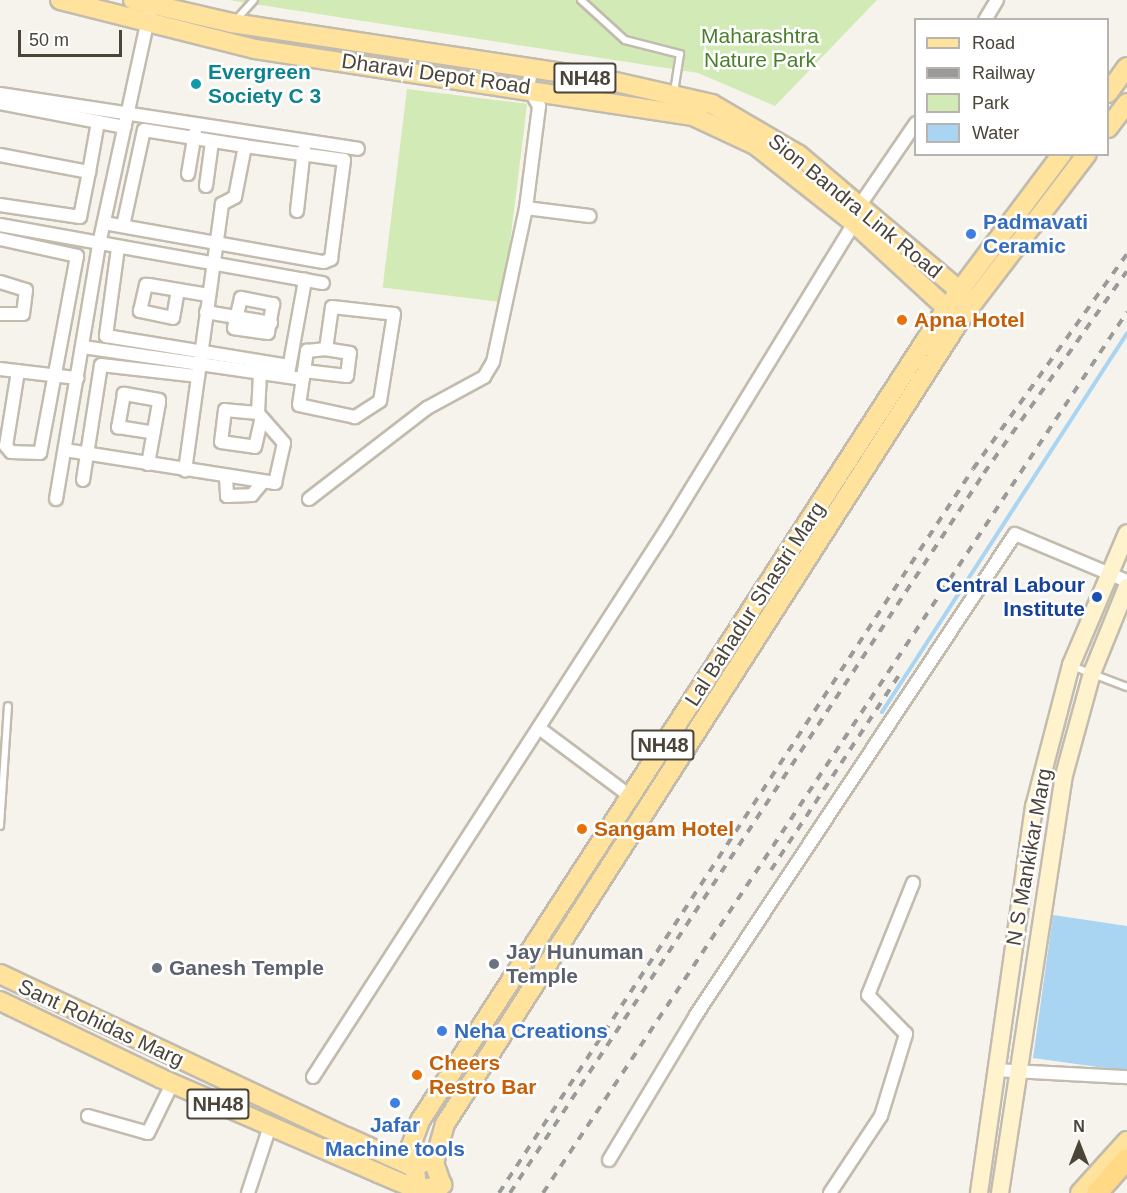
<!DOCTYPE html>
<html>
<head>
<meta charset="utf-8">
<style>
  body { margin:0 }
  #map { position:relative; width:1127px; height:1193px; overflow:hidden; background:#f6f3ec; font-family:Helvetica,sans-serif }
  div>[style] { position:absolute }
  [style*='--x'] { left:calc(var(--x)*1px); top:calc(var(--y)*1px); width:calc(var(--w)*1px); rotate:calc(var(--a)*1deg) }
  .green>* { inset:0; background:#d2eab5; transform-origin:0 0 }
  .water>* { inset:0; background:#a9d4f2 }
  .stream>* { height:4px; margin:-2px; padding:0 2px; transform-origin:2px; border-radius:2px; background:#a9d4f2 }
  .roads { filter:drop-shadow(2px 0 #c2bbae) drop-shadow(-2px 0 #c2bbae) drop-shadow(0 2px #c2bbae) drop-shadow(0 -2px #c2bbae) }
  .service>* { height:6px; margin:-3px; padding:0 3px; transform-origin:3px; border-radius:3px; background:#fff }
  .minor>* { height:12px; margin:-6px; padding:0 6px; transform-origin:6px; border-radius:6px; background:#fff }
  .secondary>* { height:16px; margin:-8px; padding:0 8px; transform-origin:8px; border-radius:8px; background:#fff3cd }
  .primary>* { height:18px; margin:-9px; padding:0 9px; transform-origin:9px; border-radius:9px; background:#ffe39c }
  .trunk>* { height:20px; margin:-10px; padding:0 10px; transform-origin:10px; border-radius:10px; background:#ffd985 }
  .rail>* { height:4px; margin-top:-2px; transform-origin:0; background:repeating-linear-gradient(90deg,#9a9a9a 0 8px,transparent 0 16px) }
  .dots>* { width:16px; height:16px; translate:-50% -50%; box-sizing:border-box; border:3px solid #fff; border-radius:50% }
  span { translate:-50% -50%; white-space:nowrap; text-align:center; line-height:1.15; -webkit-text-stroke:5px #fff; paint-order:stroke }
  .shield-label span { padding:2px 4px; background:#fff; border:2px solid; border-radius:4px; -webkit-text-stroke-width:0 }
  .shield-label { font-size:20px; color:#4b4439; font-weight:700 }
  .park-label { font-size:21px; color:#4a7f2a }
  .culture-label { font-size:21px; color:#0d838f; font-weight:700 }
  .left { translate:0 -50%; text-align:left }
  .street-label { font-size:21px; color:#4b4439 }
  .shop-label { font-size:21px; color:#366cbe; font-weight:700 }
  .food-label { font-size:21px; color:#c56008; font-weight:700 }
  .transit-label { font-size:21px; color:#164399; font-weight:700 }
  .right { translate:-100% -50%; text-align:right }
  .worship-label { font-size:21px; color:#5b616d; font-weight:700 }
  .legend { position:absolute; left:914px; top:18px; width:195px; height:138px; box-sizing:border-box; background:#fff; border:2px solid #b7b4b0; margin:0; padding:8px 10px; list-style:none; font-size:18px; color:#4b4439 }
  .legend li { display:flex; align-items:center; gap:12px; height:30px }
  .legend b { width:30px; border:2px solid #b7b4b0 }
  .north { position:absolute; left:1049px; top:1115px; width:60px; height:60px; -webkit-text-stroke:4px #fff; paint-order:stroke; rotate:0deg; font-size:16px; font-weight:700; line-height:24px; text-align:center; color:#4b4439 }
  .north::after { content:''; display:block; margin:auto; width:21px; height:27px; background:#4b4439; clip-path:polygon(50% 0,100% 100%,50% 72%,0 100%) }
  .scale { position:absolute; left:18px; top:30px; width:104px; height:27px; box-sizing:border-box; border:3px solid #4b4439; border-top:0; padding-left:8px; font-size:18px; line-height:21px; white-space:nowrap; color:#4b4439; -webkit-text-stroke:4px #fff; paint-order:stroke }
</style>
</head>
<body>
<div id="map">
  <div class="green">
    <div style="clip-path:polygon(229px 0,877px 0,775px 106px,698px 73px)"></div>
    <div style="left:407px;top:89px;width:121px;height:200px;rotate:7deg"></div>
  </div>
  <div class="water">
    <div style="clip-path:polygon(1053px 915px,1127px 926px,1127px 1071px,1033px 1058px)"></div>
  </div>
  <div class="stream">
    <div style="--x:882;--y:712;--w:451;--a:-57.1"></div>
  </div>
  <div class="roads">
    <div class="service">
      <div style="--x:581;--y:0;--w:59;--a:42.3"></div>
      <div style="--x:625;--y:40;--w:57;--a:14.3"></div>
      <div style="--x:680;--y:54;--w:38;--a:99"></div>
      <div style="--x:235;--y:21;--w:28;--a:-48"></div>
      <div style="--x:1072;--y:666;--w:59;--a:20.9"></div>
      <div style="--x:0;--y:826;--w:120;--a:-86.2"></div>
    </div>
    <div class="minor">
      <div style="--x:985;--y:20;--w:23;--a:-59"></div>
      <div style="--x:0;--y:94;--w:362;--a:8.7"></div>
      <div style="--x:0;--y:103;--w:127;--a:10.9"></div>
      <div style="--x:0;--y:155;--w:91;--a:10.8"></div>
      <div style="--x:89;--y:172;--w:51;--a:-79.8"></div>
      <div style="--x:188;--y:174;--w:42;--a:-80.3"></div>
      <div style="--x:206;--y:186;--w:44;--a:-82.2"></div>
      <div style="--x:0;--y:205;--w:81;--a:8.5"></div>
      <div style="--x:80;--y:217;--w:46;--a:-78.7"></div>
      <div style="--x:860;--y:205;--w:99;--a:-55.7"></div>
      <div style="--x:526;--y:208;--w:64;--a:7.2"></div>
      <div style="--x:297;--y:211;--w:62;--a:-83.6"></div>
      <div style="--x:104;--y:223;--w:223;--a:10.1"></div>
      <div style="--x:324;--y:262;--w:8;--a:-23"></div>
      <div style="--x:331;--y:259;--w:100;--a:-82.5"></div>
      <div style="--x:344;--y:160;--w:100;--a:-172"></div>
      <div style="--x:0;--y:225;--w:328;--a:10.2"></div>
      <div style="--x:123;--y:226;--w:98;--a:-77.7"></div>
      <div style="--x:144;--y:130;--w:102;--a:9"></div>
      <div style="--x:245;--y:146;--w:52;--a:101.1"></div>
      <div style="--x:235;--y:197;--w:15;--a:152"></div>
      <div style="--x:222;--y:204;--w:269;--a:97.9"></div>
      <div style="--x:0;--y:239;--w:79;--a:12.4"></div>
      <div style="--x:77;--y:256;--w:200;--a:100.6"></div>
      <div style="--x:40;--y:453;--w:29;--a:-178"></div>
      <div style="--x:11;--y:452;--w:8;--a:-130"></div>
      <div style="--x:6;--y:446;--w:76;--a:-80.9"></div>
      <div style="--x:118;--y:248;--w:89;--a:97.8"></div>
      <div style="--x:106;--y:336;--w:185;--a:9.3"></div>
      <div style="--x:0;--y:282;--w:27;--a:17"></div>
      <div style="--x:26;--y:290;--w:24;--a:97"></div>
      <div style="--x:23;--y:314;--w:23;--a:180"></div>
      <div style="--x:178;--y:290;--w:28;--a:100"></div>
      <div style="--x:173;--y:318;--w:34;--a:-168"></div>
      <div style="--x:140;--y:311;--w:27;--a:-77"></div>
      <div style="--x:146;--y:285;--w:3;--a:0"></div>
      <div style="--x:149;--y:285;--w:60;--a:9.6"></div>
      <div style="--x:241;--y:298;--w:33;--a:11"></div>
      <div style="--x:273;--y:304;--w:29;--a:100"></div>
      <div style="--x:268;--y:333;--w:34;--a:-172"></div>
      <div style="--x:234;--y:328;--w:31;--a:-77"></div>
      <div style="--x:332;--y:307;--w:62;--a:6.4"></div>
      <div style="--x:394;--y:314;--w:88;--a:99.1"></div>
      <div style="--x:380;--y:401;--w:30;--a:147"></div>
      <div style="--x:355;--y:417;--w:57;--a:-167.9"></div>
      <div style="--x:299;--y:405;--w:55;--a:-81.6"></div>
      <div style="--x:307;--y:351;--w:19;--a:-6"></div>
      <div style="--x:326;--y:349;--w:42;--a:-81.9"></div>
      <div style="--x:206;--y:312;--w:66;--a:9.6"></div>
      <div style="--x:83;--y:347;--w:222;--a:8.3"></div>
      <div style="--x:0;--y:369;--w:78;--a:6.7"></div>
      <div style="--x:304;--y:371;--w:43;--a:6.6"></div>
      <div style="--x:347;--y:376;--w:23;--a:-83"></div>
      <div style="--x:350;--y:353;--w:24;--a:-171"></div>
      <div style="--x:288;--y:374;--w:96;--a:-79.7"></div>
      <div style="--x:258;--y:413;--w:33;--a:-175"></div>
      <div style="--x:225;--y:410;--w:32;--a:97"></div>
      <div style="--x:221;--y:442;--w:34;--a:8"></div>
      <div style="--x:255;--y:447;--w:28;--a:-77"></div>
      <div style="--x:65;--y:450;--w:213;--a:8.9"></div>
      <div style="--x:275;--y:483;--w:41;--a:-77.3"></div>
      <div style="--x:284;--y:443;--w:40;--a:-131"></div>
      <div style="--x:258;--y:413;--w:40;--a:-87.1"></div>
      <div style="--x:148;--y:464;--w:62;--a:-79.8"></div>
      <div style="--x:159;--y:403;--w:3;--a:-90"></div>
      <div style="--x:159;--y:400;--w:36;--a:-170"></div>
      <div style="--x:124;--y:394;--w:34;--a:100"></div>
      <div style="--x:118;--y:427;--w:36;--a:9"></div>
      <div style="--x:226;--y:476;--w:20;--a:87"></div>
      <div style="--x:227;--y:496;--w:25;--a:-2"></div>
      <div style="--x:252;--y:495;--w:16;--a:-50"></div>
      <div style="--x:83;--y:480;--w:116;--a:-81.1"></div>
      <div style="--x:101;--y:365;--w:98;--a:6.5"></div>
      <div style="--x:56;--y:499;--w:259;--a:-80.4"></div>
      <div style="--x:99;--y:244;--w:235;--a:-77.7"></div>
      <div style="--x:309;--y:499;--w:149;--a:-37.6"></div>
      <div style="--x:427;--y:408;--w:65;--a:-28.5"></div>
      <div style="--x:484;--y:377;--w:17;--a:-59"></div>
      <div style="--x:493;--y:362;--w:157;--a:-77.9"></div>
      <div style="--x:526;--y:208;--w:103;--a:-82.7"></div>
      <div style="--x:539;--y:106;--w:22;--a:-120"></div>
      <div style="--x:528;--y:87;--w:16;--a:-79"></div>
      <div style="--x:539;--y:728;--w:114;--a:36.8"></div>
      <div style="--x:996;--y:1070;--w:131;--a:3.1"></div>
      <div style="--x:313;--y:1077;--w:651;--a:-57.16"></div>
      <div style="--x:666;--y:530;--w:360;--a:-58.5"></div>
      <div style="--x:88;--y:1116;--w:62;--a:15.8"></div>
      <div style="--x:148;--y:1133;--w:55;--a:-63.9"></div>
      <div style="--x:609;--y:1160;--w:169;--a:-59"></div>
      <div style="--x:696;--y:1015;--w:577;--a:-56.45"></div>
      <div style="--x:1015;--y:534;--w:121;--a:22.8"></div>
      <div style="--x:248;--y:1193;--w:71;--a:-71.8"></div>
      <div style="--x:830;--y:1193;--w:92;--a:-56.5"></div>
      <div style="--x:881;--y:1116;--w:86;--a:-73"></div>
      <div style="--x:906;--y:1034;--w:54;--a:-134.3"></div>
      <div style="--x:868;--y:995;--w:121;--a:-68.1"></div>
    </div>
    <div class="secondary">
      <div style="--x:979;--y:1193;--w:390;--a:-81.9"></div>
      <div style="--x:1034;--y:807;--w:147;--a:-75.4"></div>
      <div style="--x:1071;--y:665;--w:143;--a:-67"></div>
      <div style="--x:1000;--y:1193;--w:419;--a:-81.3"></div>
      <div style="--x:1063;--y:779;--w:110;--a:-74.7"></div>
      <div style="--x:1092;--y:673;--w:93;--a:-67.9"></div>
    </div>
    <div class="primary">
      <div style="--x:60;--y:0;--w:201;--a:14.1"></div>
      <div style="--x:255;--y:49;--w:443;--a:8.7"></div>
      <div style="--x:693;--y:116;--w:68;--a:25.1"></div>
      <div style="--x:755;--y:145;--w:126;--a:38.2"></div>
      <div style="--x:854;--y:223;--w:137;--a:42.6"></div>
      <div style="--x:133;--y:0;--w:102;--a:13.1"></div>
      <div style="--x:232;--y:23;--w:379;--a:8.6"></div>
      <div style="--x:607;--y:80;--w:108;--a:12.9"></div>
      <div style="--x:712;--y:104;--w:101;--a:30.4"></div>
      <div style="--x:799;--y:155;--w:221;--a:40.2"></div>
      <div style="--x:1108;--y:93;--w:32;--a:-54"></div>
      <div style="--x:1108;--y:128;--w:31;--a:-53"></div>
      <div style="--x:0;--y:974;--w:383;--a:25.2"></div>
      <div style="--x:347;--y:1137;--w:70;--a:24.4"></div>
      <div style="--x:411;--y:1166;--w:10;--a:-11"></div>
      <div style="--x:0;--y:1001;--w:178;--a:25.7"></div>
      <div style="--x:160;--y:1078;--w:238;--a:23.5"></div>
      <div style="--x:378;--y:1173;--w:43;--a:23"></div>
      <div style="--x:418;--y:1190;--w:25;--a:-12"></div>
      <div style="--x:442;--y:1185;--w:23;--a:-110"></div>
      <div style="--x:434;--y:1163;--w:41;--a:-74.2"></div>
      <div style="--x:445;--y:1124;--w:955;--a:-57.36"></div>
      <div style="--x:960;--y:320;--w:209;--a:-52.6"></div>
      <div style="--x:418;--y:1190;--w:45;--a:-99"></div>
      <div style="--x:411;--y:1146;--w:27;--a:-70"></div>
      <div style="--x:420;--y:1121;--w:967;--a:-57.07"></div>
      <div style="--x:946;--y:309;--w:194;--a:-53.2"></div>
      <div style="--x:1080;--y:1193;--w:70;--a:-47.9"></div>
    </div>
    <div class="trunk">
      <div style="--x:1097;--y:1193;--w:45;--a:-48.6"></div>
    </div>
  </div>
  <div class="rail">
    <div style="--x:771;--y:870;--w:237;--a:-56.7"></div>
    <div style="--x:499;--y:1193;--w:865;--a:-56.79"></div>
    <div style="--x:973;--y:469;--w:264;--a:-54.4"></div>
    <div style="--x:510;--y:1193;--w:862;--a:-56.64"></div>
    <div style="--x:984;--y:473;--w:247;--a:-54.7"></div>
    <div style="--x:543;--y:1193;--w:1057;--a:-56.46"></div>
  </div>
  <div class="dots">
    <div style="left:196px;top:84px;background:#0f9aa8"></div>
    <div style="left:971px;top:234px;background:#3f7fe0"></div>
    <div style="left:902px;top:320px;background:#e8710a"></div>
    <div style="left:1097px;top:597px;background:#1a4fb4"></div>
    <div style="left:582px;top:829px;background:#e8710a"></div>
    <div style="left:494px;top:964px;background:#6b7280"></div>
    <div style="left:157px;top:968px;background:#6b7280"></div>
    <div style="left:442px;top:1031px;background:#3f7fe0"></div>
    <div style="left:417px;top:1075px;background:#e8710a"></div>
    <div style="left:395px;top:1103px;background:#3f7fe0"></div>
  </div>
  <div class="shield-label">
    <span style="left:585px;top:78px">NH48</span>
    <span style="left:663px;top:745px">NH48</span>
    <span style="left:218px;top:1104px">NH48</span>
  </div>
  <div class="park-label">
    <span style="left:760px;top:48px">Maharashtra<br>Nature Park</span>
  </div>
  <div class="culture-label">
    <span class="left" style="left:208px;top:84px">Evergreen<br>Society C 3</span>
  </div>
  <div class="street-label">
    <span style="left:436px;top:74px;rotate:8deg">Dharavi Depot Road</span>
    <span style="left:855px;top:206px;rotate:39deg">Sion Bandra Link Road</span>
    <span style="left:755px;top:604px;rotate:-57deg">Lal Bahadur Shastri Marg</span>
    <span style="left:1029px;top:857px;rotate:-80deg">N S Mankikar Marg</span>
    <span style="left:101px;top:1023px;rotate:25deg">Sant Rohidas Marg</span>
  </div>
  <div class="shop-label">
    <span class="left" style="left:983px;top:234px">Padmavati<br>Ceramic</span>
    <span class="left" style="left:454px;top:1031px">Neha Creations</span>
    <span style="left:395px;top:1137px">Jafar<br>Machine tools</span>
  </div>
  <div class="food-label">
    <span class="left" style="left:914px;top:320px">Apna Hotel</span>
    <span class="left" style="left:594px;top:829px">Sangam Hotel</span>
    <span class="left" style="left:429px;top:1075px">Cheers<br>Restro Bar</span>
  </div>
  <div class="transit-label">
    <span class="right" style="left:1085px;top:597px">Central Labour<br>Institute</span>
  </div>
  <div class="worship-label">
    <span class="left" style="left:506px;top:964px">Jay Hunuman<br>Temple</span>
    <span class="left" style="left:169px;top:968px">Ganesh Temple</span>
  </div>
  <ul class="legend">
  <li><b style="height:8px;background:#ffe39c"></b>Road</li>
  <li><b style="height:8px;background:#9a9a9a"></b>Railway</li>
  <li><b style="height:16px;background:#d2eab5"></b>Park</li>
  <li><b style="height:16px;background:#a9d4f2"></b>Water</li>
  </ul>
  <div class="north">N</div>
  <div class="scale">50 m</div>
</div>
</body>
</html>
